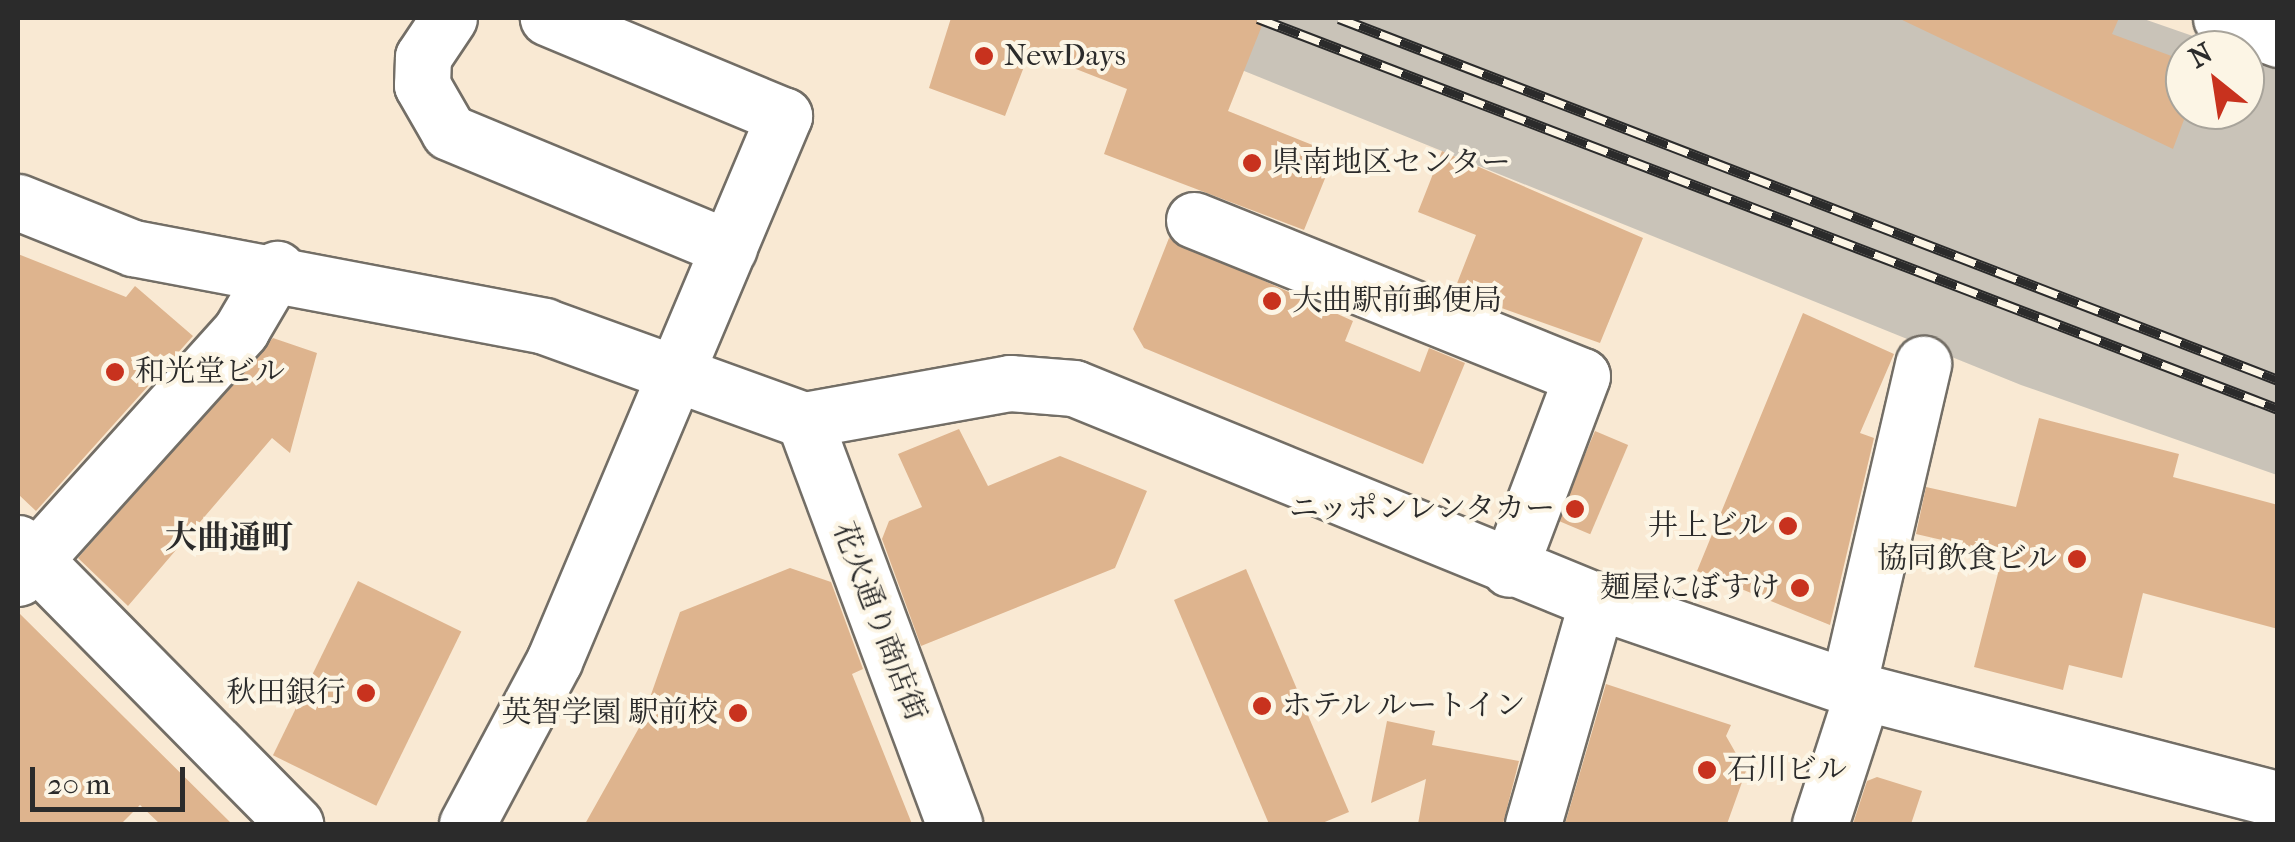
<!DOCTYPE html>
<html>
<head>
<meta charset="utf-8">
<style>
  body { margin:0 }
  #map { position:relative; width:2295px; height:842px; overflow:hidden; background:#f9e9d3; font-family:"IM FELL French Canon","Noto Serif JP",serif }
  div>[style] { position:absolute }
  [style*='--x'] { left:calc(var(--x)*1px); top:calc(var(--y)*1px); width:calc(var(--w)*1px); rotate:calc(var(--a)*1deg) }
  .industrial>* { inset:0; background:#c9c3b8 }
  .building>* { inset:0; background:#deb48e; transform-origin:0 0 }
  .roads { filter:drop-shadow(2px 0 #736e66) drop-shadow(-2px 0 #736e66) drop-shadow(0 2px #736e66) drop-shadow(0 -2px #736e66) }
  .minor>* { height:55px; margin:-27.5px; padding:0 27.5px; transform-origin:27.5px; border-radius:27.5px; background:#fff }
  .rail>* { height:11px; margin-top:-5.5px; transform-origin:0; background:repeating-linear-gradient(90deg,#fcf5e5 0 22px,#2b2b2b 0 44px); box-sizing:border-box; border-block:2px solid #2b2b2b }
  .dots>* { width:28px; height:28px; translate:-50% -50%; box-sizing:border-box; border:5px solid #fcf5e5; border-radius:50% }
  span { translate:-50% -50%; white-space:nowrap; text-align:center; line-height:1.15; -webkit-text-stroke:8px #fcf5e5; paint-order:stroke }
  .poi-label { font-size:30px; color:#2b2b2b }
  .left { translate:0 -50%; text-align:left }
  .right { translate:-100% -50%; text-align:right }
  .street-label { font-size:30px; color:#2b2b2b }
  .neighbourhood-label { font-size:32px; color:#2b2b2b; font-weight:700 }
  .frame { position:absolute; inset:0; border:20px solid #2b2b2b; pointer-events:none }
  .north { position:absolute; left:2165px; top:30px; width:100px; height:100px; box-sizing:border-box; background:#fcf5e5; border:2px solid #a8a49b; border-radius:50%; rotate:330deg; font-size:28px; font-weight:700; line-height:40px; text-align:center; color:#2b2b2b }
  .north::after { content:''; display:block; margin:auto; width:35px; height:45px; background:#c8321e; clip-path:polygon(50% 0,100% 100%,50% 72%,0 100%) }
  .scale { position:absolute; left:30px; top:767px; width:155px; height:45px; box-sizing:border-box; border:5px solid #2b2b2b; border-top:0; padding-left:12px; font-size:30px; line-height:35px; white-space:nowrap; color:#2b2b2b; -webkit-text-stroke:8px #fcf5e5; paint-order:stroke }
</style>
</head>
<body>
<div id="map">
  <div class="industrial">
    <div style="clip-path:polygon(1113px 18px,2141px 18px,2233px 50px,2185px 50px,2185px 110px,2245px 110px,2245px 54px,2277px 66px,2277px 475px,2021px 385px)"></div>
  </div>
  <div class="building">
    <div style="clip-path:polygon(951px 18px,1265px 18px,1228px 111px,1335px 154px,1304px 230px,1104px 154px,1127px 89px,1030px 51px,1005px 116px,929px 88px)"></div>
    <div style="clip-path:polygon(1898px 18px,2119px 18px,2112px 34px,2185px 61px,2185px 117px,2173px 149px)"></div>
    <div style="clip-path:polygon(1442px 151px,1643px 238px,1600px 343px,1454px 291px,1476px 235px,1418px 212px)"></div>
    <div style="clip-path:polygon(1169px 238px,1353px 321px,1345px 341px,1420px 372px,1429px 348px,1465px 363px,1423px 464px,1144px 348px,1133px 329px)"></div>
    <div style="clip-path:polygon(18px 254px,126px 297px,135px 286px,193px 336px,36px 511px,18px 494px)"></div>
    <div style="clip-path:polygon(1803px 313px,1894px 354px,1860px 433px,1874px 438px,1830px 625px,1697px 571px)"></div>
    <div style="clip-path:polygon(273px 338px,317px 353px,290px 453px,272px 438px,128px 606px,78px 558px)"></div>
    <div style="clip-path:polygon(2039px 418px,2179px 454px,2173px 477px,2278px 505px,2278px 629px,2143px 593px,2122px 678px,2069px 665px,2063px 690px,1974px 667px,2003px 554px,1916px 534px,1926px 487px,2016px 507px)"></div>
    <div style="clip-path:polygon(959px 429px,988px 486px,1060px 456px,1147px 491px,1115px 568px,921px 646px,882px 539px,889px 521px,922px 507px,898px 454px)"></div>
    <div style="left:1595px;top:431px;width:36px;height:97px;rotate:23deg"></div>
    <div style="clip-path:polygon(790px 568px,831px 582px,863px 669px,852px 674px,912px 824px,585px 824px,640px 726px,680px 612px)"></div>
    <div style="clip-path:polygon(1246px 569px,1349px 812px,1320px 824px,1269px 824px,1174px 600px)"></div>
    <div style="left:358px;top:581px;width:115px;height:194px;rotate:26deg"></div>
    <div style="clip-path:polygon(18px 612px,232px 824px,160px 824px,140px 805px,121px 824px,18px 824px)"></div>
    <div style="clip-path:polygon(1606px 684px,1731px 725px,1726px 736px,1746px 771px,1727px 824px,1565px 824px)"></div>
    <div style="clip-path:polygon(1387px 721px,1435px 731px,1432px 745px,1519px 761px,1503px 824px,1418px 824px,1426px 779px,1371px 803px)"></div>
    <div style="clip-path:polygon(1877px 777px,1922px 791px,1911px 824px,1853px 824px,1867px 781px)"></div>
  </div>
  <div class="roads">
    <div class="minor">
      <div style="--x:449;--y:18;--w:47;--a:123.7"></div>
      <div style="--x:423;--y:57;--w:28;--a:92"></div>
      <div style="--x:422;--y:85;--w:54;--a:60.1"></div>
      <div style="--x:449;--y:132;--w:303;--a:22.5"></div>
      <div style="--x:2221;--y:18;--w:61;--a:20.2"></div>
      <div style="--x:18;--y:202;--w:124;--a:21.8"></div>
      <div style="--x:133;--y:248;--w:418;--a:10.7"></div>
      <div style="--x:544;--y:326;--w:276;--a:19.9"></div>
      <div style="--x:804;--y:420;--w:209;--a:-10.2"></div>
      <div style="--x:1010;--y:383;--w:64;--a:4.5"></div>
      <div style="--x:1074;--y:388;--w:565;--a:22.16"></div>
      <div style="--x:1597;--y:601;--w:281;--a:18.9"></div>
      <div style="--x:1863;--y:692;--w:429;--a:14.5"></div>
      <div style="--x:1194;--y:220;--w:418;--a:21.9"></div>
      <div style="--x:1582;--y:376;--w:206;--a:110.7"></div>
      <div style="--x:804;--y:420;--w:431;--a:69.6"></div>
      <div style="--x:18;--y:543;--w:395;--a:45.4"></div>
      <div style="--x:18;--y:578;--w:334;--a:-48"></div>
      <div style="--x:241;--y:330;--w:71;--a:-59.5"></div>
      <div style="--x:1848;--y:687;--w:332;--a:-76.9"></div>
      <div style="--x:467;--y:824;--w:185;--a:-61.9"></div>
      <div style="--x:554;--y:661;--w:592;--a:-67.12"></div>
      <div style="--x:784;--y:116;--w:256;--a:-157.4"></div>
      <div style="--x:1533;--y:824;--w:232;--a:-74"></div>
      <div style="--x:1820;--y:824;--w:139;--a:-72"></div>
    </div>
  </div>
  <div class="rail">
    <div style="--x:1258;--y:18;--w:1092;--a:20.97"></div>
    <div style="--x:1339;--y:18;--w:1006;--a:21.08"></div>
  </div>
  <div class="dots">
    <div style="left:984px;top:56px;background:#c8321e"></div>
    <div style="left:1252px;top:163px;background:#c8321e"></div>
    <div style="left:1272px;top:301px;background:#c8321e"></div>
    <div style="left:115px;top:372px;background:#c8321e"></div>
    <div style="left:1575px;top:509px;background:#c8321e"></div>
    <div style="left:1788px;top:526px;background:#c8321e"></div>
    <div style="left:2077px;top:559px;background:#c8321e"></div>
    <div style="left:1800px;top:588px;background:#c8321e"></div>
    <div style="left:366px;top:693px;background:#c8321e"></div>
    <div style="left:1262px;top:706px;background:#c8321e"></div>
    <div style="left:738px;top:713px;background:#c8321e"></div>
    <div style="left:1707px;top:770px;background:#c8321e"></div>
  </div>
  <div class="poi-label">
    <span class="left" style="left:1004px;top:56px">NewDays</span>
    <span class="left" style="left:1272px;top:163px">県南地区センター</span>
    <span class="left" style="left:1292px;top:301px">大曲駅前郵便局</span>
    <span class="left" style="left:135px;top:372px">和光堂ビル</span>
    <span class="right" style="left:1555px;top:509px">ニッポンレンタカー</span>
    <span class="right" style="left:1768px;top:526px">井上ビル</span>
    <span class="right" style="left:2057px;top:559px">協同飲食ビル</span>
    <span class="right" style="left:1780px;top:588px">麺屋にぼすけ</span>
    <span class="right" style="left:346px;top:693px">秋田銀行</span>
    <span class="left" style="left:1282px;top:706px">ホテル ルートイン</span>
    <span class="right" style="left:718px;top:713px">英智学園 駅前校</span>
    <span class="left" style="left:1727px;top:770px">石川ビル</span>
  </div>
  <div class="street-label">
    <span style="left:879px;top:622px;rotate:69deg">花火通り商店街</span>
  </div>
  <div class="neighbourhood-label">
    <span style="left:229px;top:538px">大曲通町</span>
  </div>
  <div class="frame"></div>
  <div class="north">N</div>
  <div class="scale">20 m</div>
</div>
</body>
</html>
